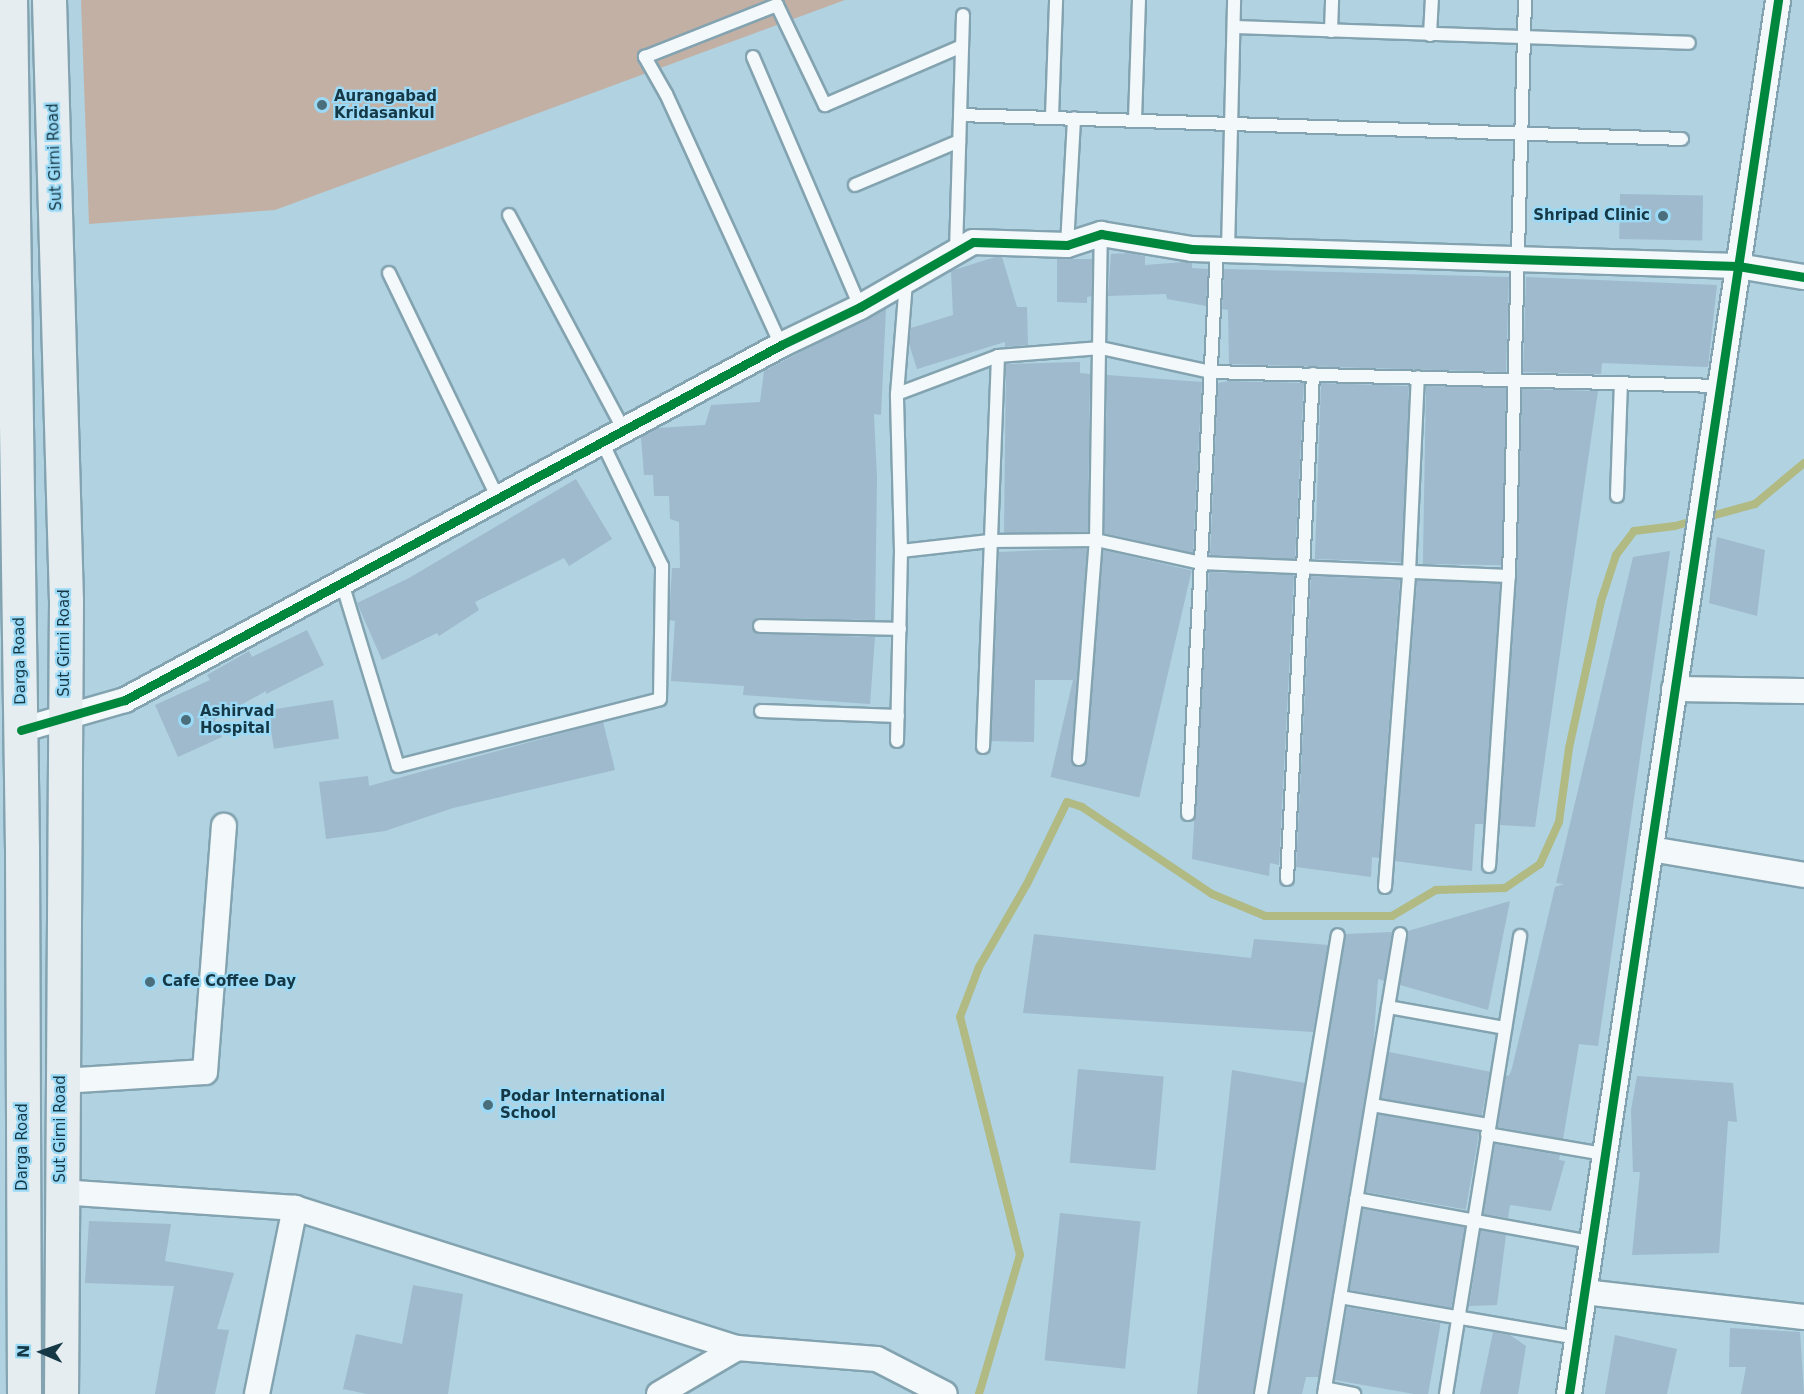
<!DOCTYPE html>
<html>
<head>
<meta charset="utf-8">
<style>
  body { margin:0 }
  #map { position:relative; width:1804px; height:1394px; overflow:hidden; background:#b0d2e1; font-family:"DejaVu Sans",sans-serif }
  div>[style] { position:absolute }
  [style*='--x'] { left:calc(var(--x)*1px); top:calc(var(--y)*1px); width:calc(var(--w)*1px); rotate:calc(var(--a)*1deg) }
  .green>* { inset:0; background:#c3b0a5 }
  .stream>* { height:8px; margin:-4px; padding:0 4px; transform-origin:4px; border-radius:4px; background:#b1ba83 }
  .building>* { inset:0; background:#9ebacc; transform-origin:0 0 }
  .roads { filter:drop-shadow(2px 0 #83a3b0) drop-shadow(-2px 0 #83a3b0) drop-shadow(0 2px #83a3b0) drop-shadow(0 -2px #83a3b0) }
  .lane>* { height:12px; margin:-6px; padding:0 6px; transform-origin:6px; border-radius:6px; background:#f3f8fa }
  .street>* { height:24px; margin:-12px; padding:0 12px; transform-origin:12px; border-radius:12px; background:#f3f8fa }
  .secondary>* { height:33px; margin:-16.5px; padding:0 16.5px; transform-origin:16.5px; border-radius:16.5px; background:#e5edf1 }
  .cycleway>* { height:9px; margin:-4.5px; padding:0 4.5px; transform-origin:4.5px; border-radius:4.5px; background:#00873e }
  .dots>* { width:16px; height:16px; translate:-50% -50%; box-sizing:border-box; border:3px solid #9bdaf6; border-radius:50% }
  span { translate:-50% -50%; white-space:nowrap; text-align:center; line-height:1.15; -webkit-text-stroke:4.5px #9bdaf6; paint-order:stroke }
  .poi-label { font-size:15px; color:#153846; font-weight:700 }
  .left { translate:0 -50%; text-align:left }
  .right { translate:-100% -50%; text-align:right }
  .street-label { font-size:15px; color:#153846 }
  .north { position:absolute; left:12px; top:1322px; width:60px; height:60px; -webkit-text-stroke:4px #9bdaf6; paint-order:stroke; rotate:272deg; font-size:16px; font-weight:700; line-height:24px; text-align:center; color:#153846 }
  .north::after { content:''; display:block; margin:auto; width:21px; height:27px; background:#153846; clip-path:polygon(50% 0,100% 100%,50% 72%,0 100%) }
</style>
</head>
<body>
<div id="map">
  <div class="green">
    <div style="clip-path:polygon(81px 0,845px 0,275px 210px,89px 224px)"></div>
  </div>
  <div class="stream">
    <div style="--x:979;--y:1394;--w:145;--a:-73.6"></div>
    <div style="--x:1020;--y:1255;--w:245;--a:-104.1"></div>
    <div style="--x:960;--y:1017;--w:53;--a:-69.2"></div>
    <div style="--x:979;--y:967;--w:96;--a:-60"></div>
    <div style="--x:1027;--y:884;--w:91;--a:-64"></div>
    <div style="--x:1067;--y:802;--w:16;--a:18"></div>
    <div style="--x:1082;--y:807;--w:156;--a:33.8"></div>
    <div style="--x:1212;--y:894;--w:57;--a:22.5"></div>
    <div style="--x:1265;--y:916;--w:127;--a:0"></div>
    <div style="--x:1392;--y:916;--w:51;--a:-30.6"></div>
    <div style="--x:1436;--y:890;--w:69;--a:-1.7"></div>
    <div style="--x:1505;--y:888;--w:42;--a:-34.4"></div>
    <div style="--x:1540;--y:864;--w:46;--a:-65.7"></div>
    <div style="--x:1559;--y:822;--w:75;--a:-82.3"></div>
    <div style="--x:1569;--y:748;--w:150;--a:-77.7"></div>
    <div style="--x:1601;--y:601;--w:48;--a:-71.9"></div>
    <div style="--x:1616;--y:555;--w:30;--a:-53"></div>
    <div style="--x:1634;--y:531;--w:41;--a:-7"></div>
    <div style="--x:1675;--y:526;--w:83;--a:-15.4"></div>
    <div style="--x:1755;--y:504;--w:64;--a:-39.9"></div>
  </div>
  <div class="building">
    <div style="left:1620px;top:194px;width:83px;height:45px;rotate:1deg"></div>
    <div style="clip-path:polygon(1129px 253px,1145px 256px,1145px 265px,1185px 262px,1192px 263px,1192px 268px,1208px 269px,1206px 306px,1167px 299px,1166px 294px,1108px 296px,1111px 254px)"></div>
    <div style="clip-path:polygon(995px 257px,1002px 257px,1017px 307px,1027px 307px,1028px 345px,1005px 347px,1005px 342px,917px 369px,909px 344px,911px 328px,953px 315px,951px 271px)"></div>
    <div style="clip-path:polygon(1057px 259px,1092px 259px,1092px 296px,1087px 297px,1087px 303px,1057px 302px)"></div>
    <div style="clip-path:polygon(1224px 269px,1509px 277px,1506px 372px,1229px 364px,1228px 310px,1222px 309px)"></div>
    <div style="clip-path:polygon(1526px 277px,1717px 285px,1708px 367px,1602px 363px,1601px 374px,1523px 372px)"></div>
    <div style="clip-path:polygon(886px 308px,881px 415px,874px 414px,877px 478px,875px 620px,760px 618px,752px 625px,760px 634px,875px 637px,870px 704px,743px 695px,744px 686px,671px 681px,675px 621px,669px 620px,670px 601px,672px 568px,680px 568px,679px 522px,670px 519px,669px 496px,654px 496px,653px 475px,644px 475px,641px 437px,658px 428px,705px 425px,711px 405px,760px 402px,764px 371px)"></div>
    <div style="clip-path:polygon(1080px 362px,1080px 373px,1090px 374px,1088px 532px,1004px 533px,1006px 364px)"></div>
    <div style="clip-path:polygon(1107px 375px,1202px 382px,1193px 553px,1104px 533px)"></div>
    <div style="clip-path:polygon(1229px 381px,1304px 383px,1295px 559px,1210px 555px,1218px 383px)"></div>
    <div style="left:1321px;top:383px;width:88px;height:176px;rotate:2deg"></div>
    <div style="left:1426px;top:386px;width:80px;height:178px;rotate:1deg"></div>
    <div style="clip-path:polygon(1522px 389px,1598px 391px,1535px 827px,1500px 825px,1517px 576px)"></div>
    <div style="clip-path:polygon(576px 479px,612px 539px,569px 566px,564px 558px,475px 602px,479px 610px,439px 636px,437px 633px,382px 660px,357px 603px,409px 578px)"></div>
    <div style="clip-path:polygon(1717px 537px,1765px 550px,1757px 616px,1709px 603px)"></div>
    <div style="clip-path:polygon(1087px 548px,1077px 680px,1035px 680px,1034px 742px,991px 741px,999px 552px)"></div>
    <div style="left:1103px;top:550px;width:91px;height:233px;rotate:13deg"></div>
    <div style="clip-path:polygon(1670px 551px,1598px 1046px,1579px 1044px,1563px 1139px,1497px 1127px,1506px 1075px,1509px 1076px,1512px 1068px,1555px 887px,1564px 884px,1556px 883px,1633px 557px)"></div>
    <div style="clip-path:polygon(1209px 572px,1294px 575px,1279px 865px,1270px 863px,1269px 876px,1192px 859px)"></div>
    <div style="clip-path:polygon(1311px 576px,1400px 580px,1379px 858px,1372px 857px,1371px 877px,1296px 867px)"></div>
    <div style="clip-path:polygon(1417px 580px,1500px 584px,1484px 824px,1475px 824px,1472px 871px,1395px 861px)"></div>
    <div style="clip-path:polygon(307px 630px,324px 665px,266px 694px,266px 691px,214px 720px,222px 737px,178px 757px,155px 705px,210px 680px,207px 675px,249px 651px,252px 657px)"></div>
    <div style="left:333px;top:700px;width:39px;height:66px;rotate:81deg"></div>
    <div style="clip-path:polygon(603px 722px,615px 770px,453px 808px,385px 831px,326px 839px,319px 782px,368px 776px,369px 786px)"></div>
    <div style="clip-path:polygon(1510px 901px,1488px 1010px,1400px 985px,1408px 931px)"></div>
    <div style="clip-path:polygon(1392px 932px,1384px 981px,1378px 979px,1373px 1049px,1319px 1377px,1306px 1377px,1302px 1394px,1269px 1394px,1346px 934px)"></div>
    <div style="clip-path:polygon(1034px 934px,1251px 958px,1254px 939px,1328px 945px,1313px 1032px,1023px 1013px)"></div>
    <div style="left:1389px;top:1052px;width:103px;height:47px;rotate:11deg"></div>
    <div style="left:1078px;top:1069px;width:86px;height:94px;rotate:5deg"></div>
    <div style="clip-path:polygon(1232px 1070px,1305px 1083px,1253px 1394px,1197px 1394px)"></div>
    <div style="clip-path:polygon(1637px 1076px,1733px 1083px,1737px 1122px,1728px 1121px,1719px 1253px,1632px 1255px,1640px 1172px,1633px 1172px,1631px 1110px)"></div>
    <div style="left:1379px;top:1114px;width:102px;height:79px;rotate:10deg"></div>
    <div style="clip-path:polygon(1495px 1144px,1560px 1155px,1559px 1160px,1565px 1161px,1551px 1211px,1510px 1205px,1508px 1218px,1483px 1214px)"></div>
    <div style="left:1363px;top:1209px;width:104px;height:82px;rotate:10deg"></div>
    <div style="left:1060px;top:1213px;width:81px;height:148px;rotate:6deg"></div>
    <div style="clip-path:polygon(89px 1221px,171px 1224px,165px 1261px,234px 1273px,217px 1329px,229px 1330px,215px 1394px,155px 1394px,174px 1286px,85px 1283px)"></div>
    <div style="clip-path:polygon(1481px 1230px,1506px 1235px,1497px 1305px,1469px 1306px)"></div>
    <div style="clip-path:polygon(413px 1285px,463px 1294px,448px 1394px,367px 1394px,343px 1389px,356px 1334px,402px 1344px)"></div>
    <div style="left:1347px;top:1307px;width:95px;height:74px;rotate:10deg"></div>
    <div style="clip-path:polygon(1730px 1328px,1800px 1332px,1804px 1394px,1741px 1394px,1746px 1367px,1729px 1367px)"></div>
    <div style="clip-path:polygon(1493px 1332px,1510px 1335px,1526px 1346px,1518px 1394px,1480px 1394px)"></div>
    <div style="clip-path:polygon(1615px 1335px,1677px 1349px,1667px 1394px,1605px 1394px)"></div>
  </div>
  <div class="roads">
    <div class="lane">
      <div style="--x:1234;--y:27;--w:455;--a:2"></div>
      <div style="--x:1331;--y:31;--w:31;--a:-88"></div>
      <div style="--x:1430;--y:35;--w:35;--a:-87"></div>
      <div style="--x:753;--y:57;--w:272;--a:66.8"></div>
      <div style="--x:960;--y:115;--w:722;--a:1.9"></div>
      <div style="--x:1052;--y:117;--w:117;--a:-88"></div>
      <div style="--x:1135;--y:120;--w:120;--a:-88.1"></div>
      <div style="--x:855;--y:185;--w:113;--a:-22.9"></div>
      <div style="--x:509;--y:215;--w:244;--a:61.9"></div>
      <div style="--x:1067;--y:245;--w:127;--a:-86.8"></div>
      <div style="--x:1228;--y:250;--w:250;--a:-88.6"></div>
      <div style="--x:956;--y:251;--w:236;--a:-88.3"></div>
      <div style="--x:389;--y:273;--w:250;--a:64.2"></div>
      <div style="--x:781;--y:345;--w:276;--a:-114.6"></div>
      <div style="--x:666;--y:94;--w:43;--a:-119.6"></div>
      <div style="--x:645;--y:57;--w:142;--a:-21.5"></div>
      <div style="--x:777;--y:5;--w:111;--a:64.4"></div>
      <div style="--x:825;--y:105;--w:149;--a:-23.3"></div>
      <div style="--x:897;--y:394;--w:108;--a:-20.6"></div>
      <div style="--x:998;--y:356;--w:103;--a:-4.4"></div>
      <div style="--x:1101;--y:348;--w:113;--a:12.3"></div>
      <div style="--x:1211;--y:372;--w:509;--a:1.58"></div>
      <div style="--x:1617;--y:496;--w:113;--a:-88"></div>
      <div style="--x:901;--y:551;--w:89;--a:-6.5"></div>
      <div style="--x:989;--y:541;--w:107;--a:-0.5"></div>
      <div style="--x:1096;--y:540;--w:107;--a:12.4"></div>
      <div style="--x:1201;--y:563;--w:308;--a:2.4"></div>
      <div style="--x:342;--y:583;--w:191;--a:73"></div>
      <div style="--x:398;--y:766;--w:270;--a:-14.3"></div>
      <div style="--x:660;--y:699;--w:133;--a:-89.1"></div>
      <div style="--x:662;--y:566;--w:138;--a:-115.8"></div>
      <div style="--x:760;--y:626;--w:140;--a:1.2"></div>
      <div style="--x:761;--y:711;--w:137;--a:2.1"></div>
      <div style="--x:897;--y:741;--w:190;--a:-88.8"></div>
      <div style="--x:901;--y:551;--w:157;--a:-91.5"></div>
      <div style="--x:897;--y:394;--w:113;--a:-85.4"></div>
      <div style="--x:983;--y:747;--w:391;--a:-87.8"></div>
      <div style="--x:1079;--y:759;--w:220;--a:-85.6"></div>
      <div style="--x:1096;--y:540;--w:306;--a:-89.1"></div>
      <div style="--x:1188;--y:814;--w:565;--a:-87.06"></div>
      <div style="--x:1489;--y:866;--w:291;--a:-86.1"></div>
      <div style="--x:1509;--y:576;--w:576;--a:-88.41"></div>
      <div style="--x:1287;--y:879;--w:506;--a:-87.05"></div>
      <div style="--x:1385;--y:887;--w:316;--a:-85.6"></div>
      <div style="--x:1409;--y:572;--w:195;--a:-87.4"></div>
      <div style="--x:1388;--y:1007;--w:119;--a:10.2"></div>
      <div style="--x:1372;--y:1105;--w:119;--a:9.7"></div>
      <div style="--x:1487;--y:1134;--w:119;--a:9.7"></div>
      <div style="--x:1356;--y:1199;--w:239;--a:10.4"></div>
      <div style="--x:1340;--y:1297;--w:241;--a:9.8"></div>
      <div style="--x:1325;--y:1388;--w:30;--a:12"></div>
      <div style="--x:1261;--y:1394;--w:465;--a:-80.5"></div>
      <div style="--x:1324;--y:1394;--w:466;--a:-80.6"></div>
      <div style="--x:1446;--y:1394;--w:464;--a:-80.8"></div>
    </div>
    <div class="street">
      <div style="--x:1674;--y:689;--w:130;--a:0.9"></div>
      <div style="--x:21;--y:730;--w:108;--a:-16.1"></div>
      <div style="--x:125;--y:700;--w:746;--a:-28.42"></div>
      <div style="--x:781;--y:345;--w:88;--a:-25.7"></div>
      <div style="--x:860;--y:307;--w:130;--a:-29.9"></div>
      <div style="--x:973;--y:242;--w:94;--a:1.8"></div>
      <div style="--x:1067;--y:245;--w:36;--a:-18"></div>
      <div style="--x:1101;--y:234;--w:92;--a:9.4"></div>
      <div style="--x:1192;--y:249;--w:546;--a:1.78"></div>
      <div style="--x:1738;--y:266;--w:67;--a:9.5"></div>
      <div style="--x:1651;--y:849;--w:155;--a:9.6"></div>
      <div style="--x:62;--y:1081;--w:143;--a:-3.6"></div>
      <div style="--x:205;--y:1072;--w:247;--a:-85.6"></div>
      <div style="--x:61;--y:1192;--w:235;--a:3.9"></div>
      <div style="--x:295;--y:1208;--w:464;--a:17.6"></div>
      <div style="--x:737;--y:1348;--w:140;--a:4.5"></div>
      <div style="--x:877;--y:1359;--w:76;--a:27.2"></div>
      <div style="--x:1584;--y:1292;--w:221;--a:6.5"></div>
      <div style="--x:257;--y:1394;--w:190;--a:-78.5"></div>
      <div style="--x:659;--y:1394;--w:91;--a:-30.5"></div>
      <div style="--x:1569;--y:1394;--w:1410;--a:-81.47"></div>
    </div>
    <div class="secondary">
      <div style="--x:10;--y:0;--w:847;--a:89.19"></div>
      <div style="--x:22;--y:847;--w:547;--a:89.79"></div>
      <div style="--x:49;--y:0;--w:601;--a:88.38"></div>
      <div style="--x:66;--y:601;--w:793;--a:90.36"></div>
    </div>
  </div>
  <div class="cycleway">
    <div style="--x:21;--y:730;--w:108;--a:-16.1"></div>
    <div style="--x:125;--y:700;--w:746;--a:-28.42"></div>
    <div style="--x:781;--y:345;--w:88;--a:-25.7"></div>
    <div style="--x:860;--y:307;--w:130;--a:-29.9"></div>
    <div style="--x:973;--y:242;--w:94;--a:1.8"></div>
    <div style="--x:1067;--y:245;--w:36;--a:-18"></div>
    <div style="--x:1101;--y:234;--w:92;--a:9.4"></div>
    <div style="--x:1192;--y:249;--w:546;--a:1.78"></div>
    <div style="--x:1738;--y:266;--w:67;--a:9.5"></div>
    <div style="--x:1569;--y:1394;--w:1410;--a:-81.47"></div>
  </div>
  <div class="dots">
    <div style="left:322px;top:105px;background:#4b6e7c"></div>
    <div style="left:1663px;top:216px;background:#4b6e7c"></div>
    <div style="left:186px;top:720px;background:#4b6e7c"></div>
    <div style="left:150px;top:982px;background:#4b6e7c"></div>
    <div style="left:488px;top:1105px;background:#4b6e7c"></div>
  </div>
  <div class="poi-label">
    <span class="left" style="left:334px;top:105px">Aurangabad<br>Kridasankul</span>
    <span class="right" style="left:1650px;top:216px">Shripad Clinic</span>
    <span class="left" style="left:200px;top:720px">Ashirvad<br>Hospital</span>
    <span class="left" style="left:162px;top:982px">Cafe Coffee Day</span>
    <span class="left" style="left:500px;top:1105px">Podar International<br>School</span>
  </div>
  <div class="street-label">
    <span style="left:55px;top:157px;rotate:-92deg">Sut Girni Road</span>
    <span style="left:65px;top:643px;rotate:-90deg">Sut Girni Road</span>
    <span style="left:20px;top:661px;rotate:-91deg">Darga Road</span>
    <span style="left:61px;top:1129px;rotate:-90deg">Sut Girni Road</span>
    <span style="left:23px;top:1147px;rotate:-90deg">Darga Road</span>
  </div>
  <div class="north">N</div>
</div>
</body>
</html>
